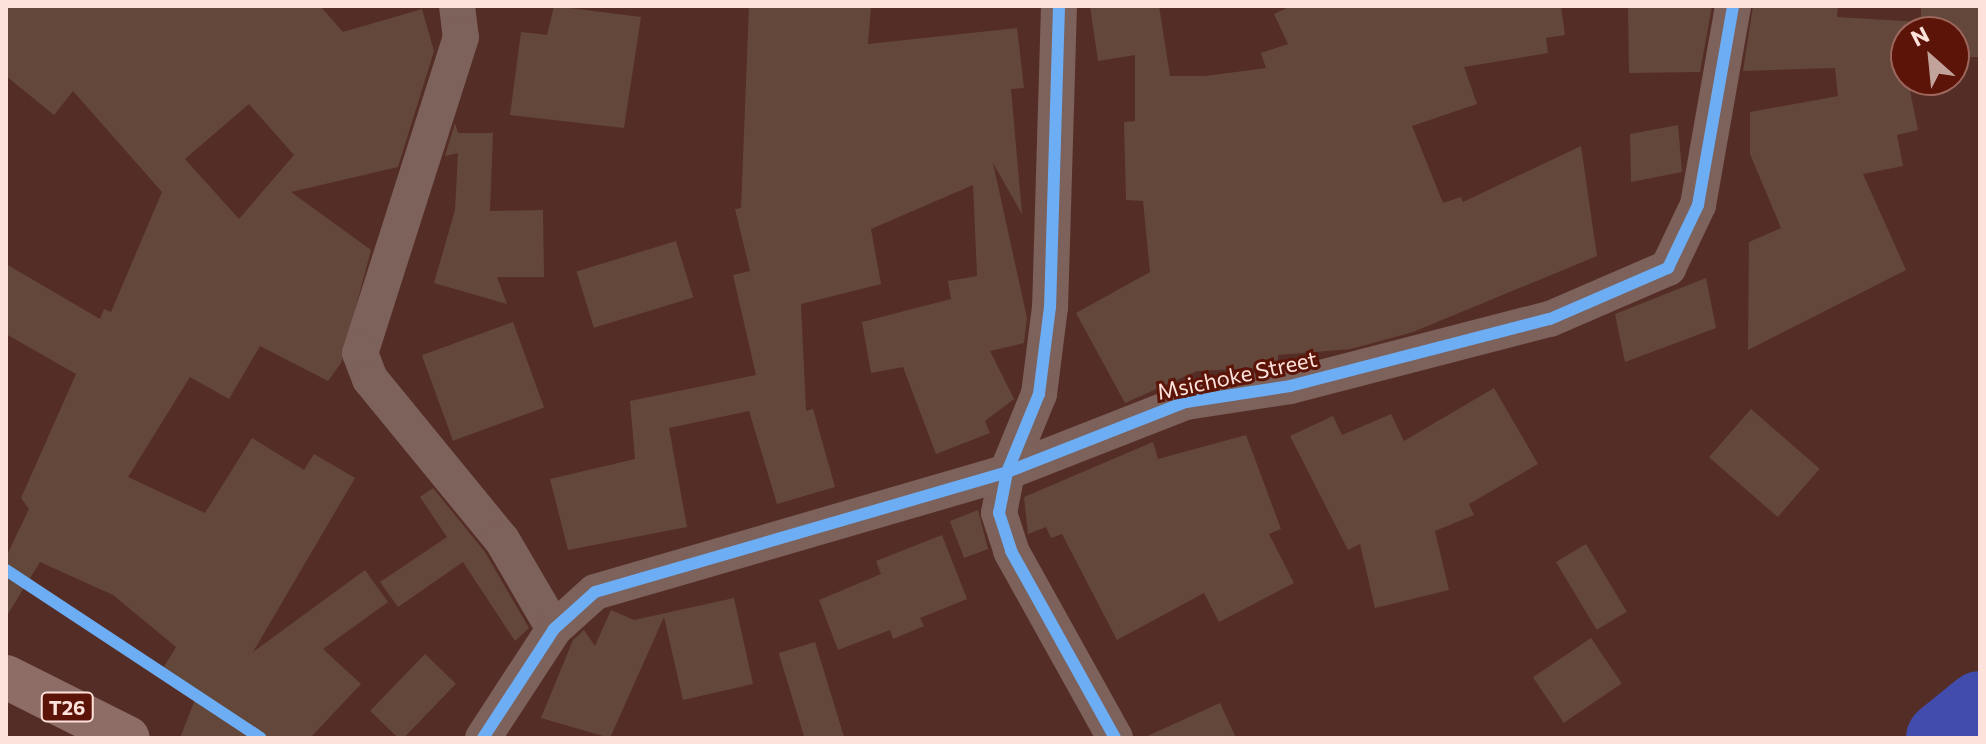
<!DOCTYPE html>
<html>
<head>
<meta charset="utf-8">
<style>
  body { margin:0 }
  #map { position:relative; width:1986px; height:744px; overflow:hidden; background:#542d26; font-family:Commissioner,sans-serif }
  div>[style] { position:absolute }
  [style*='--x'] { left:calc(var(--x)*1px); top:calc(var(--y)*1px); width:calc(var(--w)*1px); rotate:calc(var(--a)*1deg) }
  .river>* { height:72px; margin:-36px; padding:0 36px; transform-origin:36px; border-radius:36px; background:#424cac }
  .building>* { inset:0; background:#64473b; transform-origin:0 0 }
  .street>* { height:36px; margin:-18px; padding:0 18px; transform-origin:18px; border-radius:18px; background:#7d615b }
  .highway>* { height:44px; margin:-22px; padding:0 22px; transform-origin:22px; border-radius:22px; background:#8e6d67 }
  .cycleway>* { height:12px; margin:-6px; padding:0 6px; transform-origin:6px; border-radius:6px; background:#6dadf4 }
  span { translate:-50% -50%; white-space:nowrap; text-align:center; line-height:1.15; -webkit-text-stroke:6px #5b1407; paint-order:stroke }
  .shield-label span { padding:2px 6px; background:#5b1407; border:2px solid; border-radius:6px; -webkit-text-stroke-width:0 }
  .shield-label { font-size:20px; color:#fde2db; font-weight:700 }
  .street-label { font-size:22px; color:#fde2db }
  .frame { position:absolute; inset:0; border:8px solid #fde2db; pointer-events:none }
  .north { position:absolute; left:1890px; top:16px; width:80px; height:80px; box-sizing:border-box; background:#5b1407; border:2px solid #9c665c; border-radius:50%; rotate:333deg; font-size:22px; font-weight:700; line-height:32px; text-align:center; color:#fde2db }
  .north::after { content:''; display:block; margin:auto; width:28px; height:36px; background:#c2a39c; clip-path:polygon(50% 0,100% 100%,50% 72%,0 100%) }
</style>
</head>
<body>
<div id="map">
  <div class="river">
    <div style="--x:1942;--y:738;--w:49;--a:-39.2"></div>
  </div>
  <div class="building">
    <div style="clip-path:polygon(evenodd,6px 6px,320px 6px,343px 32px,422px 9px,434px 51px,398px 167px,291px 192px,371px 250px,341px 363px,328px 381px,260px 346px,229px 399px,190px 377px,128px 477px,205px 513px,252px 438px,304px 470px,314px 454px,355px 478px,253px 652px,365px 570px,388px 602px,323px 649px,361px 684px,310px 738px,180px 738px,198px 692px,162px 670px,176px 647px,113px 595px,40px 562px,6px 617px,6px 557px,29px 509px,21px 498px,76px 374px,6px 334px,6px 264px,100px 319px,104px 309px,111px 312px,162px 192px,73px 91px,54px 115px,6px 76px,6px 6px,249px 104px,294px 155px,239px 219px,185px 159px,249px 104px)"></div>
    <div style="clip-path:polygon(554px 6px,641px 17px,624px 128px,510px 115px,521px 32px,547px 35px)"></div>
    <div style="clip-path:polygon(749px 6px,871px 6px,868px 44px,1017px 28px,1024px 88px,1011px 89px,1022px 214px,993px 163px,1027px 318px,1024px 343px,990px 351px,1014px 399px,985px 421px,990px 433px,936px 454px,903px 367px,871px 373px,862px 322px,951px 299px,948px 281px,977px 276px,973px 185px,871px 229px,881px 284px,801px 304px,806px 411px,813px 409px,835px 487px,777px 504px,749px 411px,669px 428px,687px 527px,568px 550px,550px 479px,635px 459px,630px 401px,756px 375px,733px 275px,750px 271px,735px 209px,741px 208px)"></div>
    <div style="clip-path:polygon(1090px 6px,1159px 6px,1170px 76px,1206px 76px,1266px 68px,1261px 53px,1288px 44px,1274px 14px,1291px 6px,1561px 6px,1565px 35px,1546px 38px,1548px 53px,1464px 67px,1477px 104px,1412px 126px,1443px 203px,1461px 197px,1463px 202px,1581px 146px,1597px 256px,1413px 332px,1351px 349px,1278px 355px,1278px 367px,1197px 371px,1125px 403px,1076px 313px,1150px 272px,1143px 201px,1126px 200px,1124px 122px,1135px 121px,1135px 55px,1098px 61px)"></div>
    <div style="clip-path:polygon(1628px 6px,1712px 6px,1700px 72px,1629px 73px)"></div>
    <div style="clip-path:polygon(1753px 6px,1838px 6px,1837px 17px,1921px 22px,1921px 6px,1980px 6px,1980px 57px,1954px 57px,1954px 32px,1906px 32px,1903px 57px,1918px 130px,1897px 135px,1903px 166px,1863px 174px,1906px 270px,1748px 350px,1749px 242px,1781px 228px,1750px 154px,1750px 112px,1838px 96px,1835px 68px,1743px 71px)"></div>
    <div style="clip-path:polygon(455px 123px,458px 133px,493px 133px,490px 211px,543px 210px,544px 277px,497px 277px,507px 304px,434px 283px,455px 210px,458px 153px,445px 156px)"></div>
    <div style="clip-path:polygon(1678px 125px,1682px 172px,1631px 182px,1630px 134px)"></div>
    <div style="left:676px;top:241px;width:59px;height:104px;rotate:73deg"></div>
    <div style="clip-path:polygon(1706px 278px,1716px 328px,1625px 362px,1615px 314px)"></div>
    <div style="left:513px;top:322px;width:91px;height:97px;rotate:70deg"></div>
    <div style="clip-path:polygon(1494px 388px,1538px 464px,1469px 504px,1474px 515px,1435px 531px,1449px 590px,1375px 608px,1360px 544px,1348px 550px,1290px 436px,1333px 416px,1342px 435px,1391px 414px,1404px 441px)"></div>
    <div style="left:1751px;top:409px;width:91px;height:64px;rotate:41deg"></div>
    <div style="clip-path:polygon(1246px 435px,1281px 529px,1269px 534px,1294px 583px,1219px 622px,1204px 593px,1117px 640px,1062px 534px,1051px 538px,1046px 527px,1028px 534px,1024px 497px,1153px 442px,1158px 459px)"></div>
    <div style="clip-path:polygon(433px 488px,485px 552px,529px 628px,515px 641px,463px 562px,398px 607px,380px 582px,447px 537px,420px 497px)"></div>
    <div style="clip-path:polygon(978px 510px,988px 549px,964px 558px,950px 521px)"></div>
    <div style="clip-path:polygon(942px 535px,967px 599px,920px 618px,924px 626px,893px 639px,890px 630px,838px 650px,819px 600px,881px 574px,876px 561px)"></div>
    <div style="left:1586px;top:544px;width:79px;height:35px;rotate:59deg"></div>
    <div style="clip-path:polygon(734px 598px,753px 684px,683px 700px,664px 617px,610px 738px,541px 718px,573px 640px,584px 630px,595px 646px,611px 610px,634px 620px)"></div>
    <div style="left:1591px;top:638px;width:55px;height:70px;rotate:56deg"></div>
    <div style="left:815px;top:642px;width:101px;height:38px;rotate:73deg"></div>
    <div style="left:425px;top:654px;width:43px;height:79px;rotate:44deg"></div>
    <div style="clip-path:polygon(1220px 703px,1236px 738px,1143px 738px)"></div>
  </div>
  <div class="street">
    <div style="--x:457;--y:6;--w:31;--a:83"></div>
    <div style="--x:461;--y:37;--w:332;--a:107.7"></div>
    <div style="--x:360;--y:353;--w:28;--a:69"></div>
    <div style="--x:370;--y:379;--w:208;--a:50.7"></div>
    <div style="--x:502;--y:540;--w:103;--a:59.7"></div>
    <div style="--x:1059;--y:6;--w:301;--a:91.7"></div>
    <div style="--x:1050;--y:307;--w:88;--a:97.2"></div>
    <div style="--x:1039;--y:394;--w:84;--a:112.3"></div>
    <div style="--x:1007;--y:472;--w:42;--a:101"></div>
    <div style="--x:999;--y:513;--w:40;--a:72"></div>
    <div style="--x:1011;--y:551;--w:214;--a:60.9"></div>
    <div style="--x:483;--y:738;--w:130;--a:-56.9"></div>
    <div style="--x:554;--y:629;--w:55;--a:-42.1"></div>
    <div style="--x:595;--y:592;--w:429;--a:-16.2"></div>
    <div style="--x:1007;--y:472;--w:192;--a:-21.4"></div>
    <div style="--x:1186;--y:402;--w:105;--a:-8.7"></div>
    <div style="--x:1290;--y:386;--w:268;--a:-14.5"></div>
    <div style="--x:1550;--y:319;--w:129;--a:-23.4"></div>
    <div style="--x:1668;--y:268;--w:70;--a:-64.5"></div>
    <div style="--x:1698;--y:205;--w:202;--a:-80"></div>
  </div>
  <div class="highway">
    <div style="--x:6;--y:677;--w:136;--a:26.6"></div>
  </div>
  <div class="cycleway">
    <div style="--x:1059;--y:6;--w:301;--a:91.7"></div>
    <div style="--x:1050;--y:307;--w:88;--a:97.2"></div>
    <div style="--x:1039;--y:394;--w:84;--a:112.3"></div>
    <div style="--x:1007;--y:472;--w:42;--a:101"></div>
    <div style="--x:999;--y:513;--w:40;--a:72"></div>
    <div style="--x:1011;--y:551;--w:214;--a:60.9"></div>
    <div style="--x:6;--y:570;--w:305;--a:33.4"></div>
    <div style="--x:483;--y:738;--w:130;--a:-56.9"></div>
    <div style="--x:554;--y:629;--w:55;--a:-42.1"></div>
    <div style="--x:595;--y:592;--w:429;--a:-16.2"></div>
    <div style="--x:1007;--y:472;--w:192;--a:-21.4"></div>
    <div style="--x:1186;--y:402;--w:105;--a:-8.7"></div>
    <div style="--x:1290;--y:386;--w:268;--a:-14.5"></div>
    <div style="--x:1550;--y:319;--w:129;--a:-23.4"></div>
    <div style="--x:1668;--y:268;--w:70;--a:-64.5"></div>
    <div style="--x:1698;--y:205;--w:202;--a:-80"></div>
  </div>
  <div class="shield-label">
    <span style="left:67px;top:707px">T26</span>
  </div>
  <div class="street-label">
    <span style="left:1237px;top:375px;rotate:-12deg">Msichoke Street</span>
  </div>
  <div class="frame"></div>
  <div class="north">N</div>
</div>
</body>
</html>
